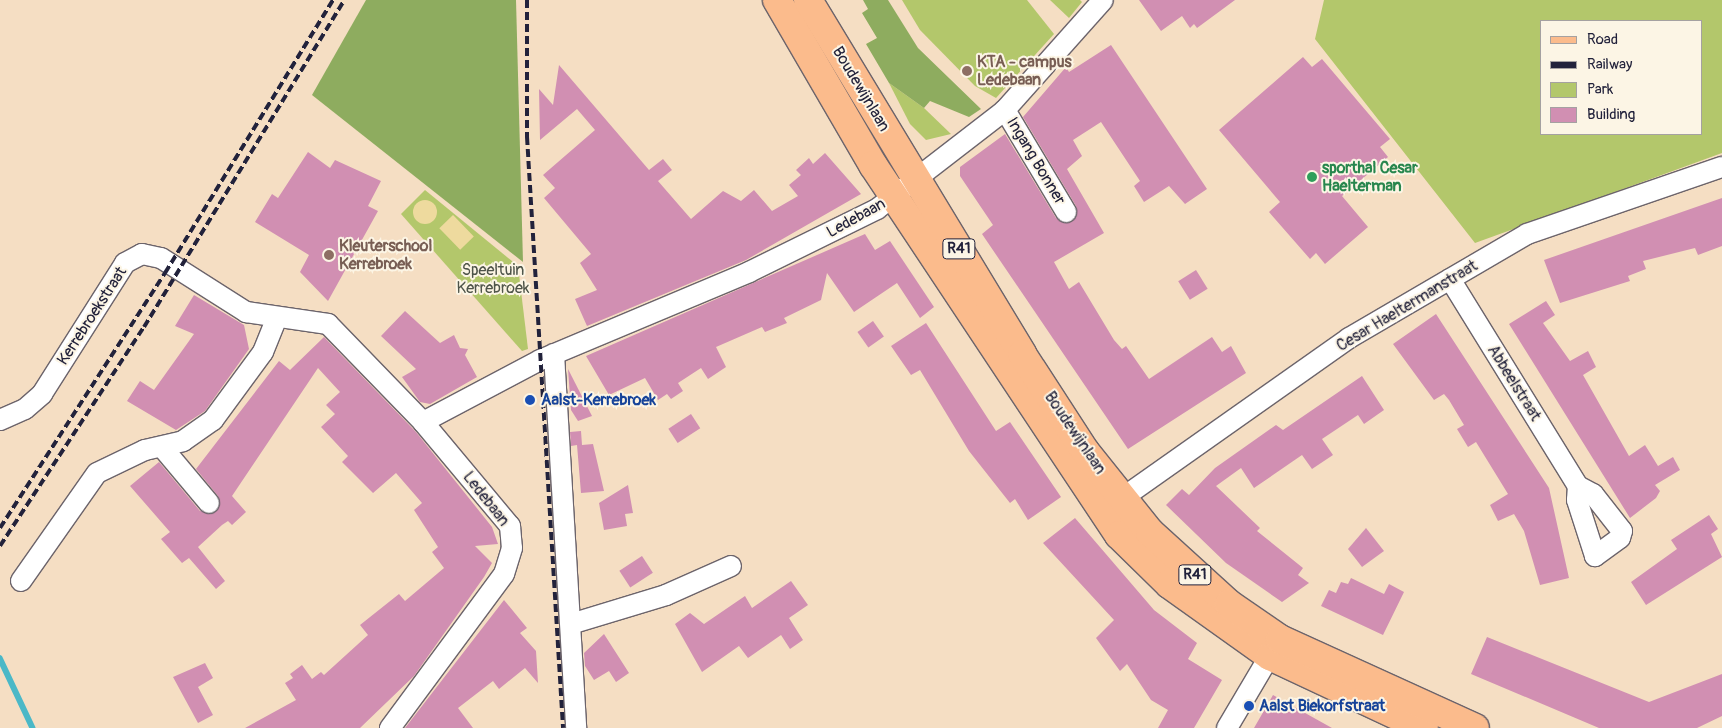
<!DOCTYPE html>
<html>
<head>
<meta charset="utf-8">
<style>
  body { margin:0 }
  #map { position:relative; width:1722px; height:728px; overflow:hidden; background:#f5dec3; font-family:Pangolin,sans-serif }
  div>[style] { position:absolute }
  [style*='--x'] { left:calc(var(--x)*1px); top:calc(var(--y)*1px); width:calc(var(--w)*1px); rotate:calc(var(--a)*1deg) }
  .green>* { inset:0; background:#b3c76b }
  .forest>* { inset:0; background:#8eac5f }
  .sand>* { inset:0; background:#eeda9e; transform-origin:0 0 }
  .round { border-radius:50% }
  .stream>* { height:5.5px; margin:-2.75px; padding:0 2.75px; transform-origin:2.75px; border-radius:2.75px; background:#4bb8c7 }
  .building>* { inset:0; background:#d18fb2; transform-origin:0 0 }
  .roads { filter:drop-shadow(1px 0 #6c646b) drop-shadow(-1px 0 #6c646b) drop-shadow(0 1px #6c646b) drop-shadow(0 -1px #6c646b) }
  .minor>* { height:20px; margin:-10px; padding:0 10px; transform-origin:10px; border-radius:10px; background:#fff }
  .primary>* { height:28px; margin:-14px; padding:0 14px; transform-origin:14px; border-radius:14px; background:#fbbb8c }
  .rail>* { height:4px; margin-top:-2px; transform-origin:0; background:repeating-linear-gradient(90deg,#22223b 0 8px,transparent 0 12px) }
  .dots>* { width:14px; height:14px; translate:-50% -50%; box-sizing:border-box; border:2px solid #fcf5e5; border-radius:50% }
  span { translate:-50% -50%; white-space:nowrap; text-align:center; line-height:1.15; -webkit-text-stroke:4px #fcf5e5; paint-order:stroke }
  .shield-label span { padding:1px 4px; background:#fcf5e5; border:1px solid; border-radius:4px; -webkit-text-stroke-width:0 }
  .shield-label { font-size:15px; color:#22223b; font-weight:700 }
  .education-label { font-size:16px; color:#785e54; font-weight:700 }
  .left { translate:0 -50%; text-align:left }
  .street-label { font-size:16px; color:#22223b }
  .leisure-label { font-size:16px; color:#27864d; font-weight:700 }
  .park-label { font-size:16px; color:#4e5449 }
  .transit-label { font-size:16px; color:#164399; font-weight:700 }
  .legend { position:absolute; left:1540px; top:20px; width:162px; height:115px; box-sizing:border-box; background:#fcf5e5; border:1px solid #a5a1a1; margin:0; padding:6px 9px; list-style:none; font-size:15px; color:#22223b }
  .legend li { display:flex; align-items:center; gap:10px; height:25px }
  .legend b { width:25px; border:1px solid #a5a1a1 }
</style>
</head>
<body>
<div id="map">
  <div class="green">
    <div style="clip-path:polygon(902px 0,1027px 0,1054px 34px,996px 98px,975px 86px,920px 30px)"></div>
    <div style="clip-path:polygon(1050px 0,1080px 0,1082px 2px,1069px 18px)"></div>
    <div style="clip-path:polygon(evenodd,1324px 0,1722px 0,1722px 153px,1475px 243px,1315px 39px,1324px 0,1541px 21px,1701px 21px,1701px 134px,1541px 134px,1541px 21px)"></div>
    <div style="clip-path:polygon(889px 83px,924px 108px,951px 134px,926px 140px,910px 124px)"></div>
    <div style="clip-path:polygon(425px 190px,518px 266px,528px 349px,522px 351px,401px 214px)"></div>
  </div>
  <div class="forest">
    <div style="clip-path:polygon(366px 0,516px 0,523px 262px,312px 95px)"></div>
    <div style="clip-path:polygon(863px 0,888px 0,918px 48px,981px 109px,969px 117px,930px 101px,924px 108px,889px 83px,866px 44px,877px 38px,862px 13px,868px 9px)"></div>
  </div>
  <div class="sand">
    <div class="round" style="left:413px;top:200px;width:24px;height:24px"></div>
    <div style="left:453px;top:215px;width:30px;height:19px;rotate:46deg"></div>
  </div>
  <div class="stream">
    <div style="--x:0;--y:658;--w:77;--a:64.8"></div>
  </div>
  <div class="building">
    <div style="clip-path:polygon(1139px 0,1235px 0,1197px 28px,1194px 24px,1190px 28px,1182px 16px,1161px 31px)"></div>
    <div style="clip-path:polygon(1111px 45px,1207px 189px,1185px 204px,1169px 186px,1144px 202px,1134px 186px,1140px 181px,1101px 122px,1073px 140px,1082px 156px,1067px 169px,1104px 233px,1054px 262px,1069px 289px,1079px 282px,1114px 340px,1122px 349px,1126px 346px,1149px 379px,1212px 337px,1222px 352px,1231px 346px,1246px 373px,1128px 449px,982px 234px,993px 225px,960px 176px,960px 167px,1005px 134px,1056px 218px,1072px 222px,1076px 206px,1023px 117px,1066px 67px,1069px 72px)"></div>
    <div style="clip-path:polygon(1303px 57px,1312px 67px,1322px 59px,1390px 139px,1380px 147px,1388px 157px,1342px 196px,1368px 227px,1325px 264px,1316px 253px,1310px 259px,1269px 212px,1280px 202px,1219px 130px)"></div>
    <div style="clip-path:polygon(559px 65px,649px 170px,663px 159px,672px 170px,658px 181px,691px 219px,723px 191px,741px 201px,754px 190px,772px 211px,798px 196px,789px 185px,801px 175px,796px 170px,809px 158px,813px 164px,825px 153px,861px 194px,746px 260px,587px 326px,575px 299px,597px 290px,580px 263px,591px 254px,544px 198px,555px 188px,543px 175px,595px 130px,577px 109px,540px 140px,539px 89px,553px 105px)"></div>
    <div style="clip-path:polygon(308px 152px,330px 168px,335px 160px,381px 181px,368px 206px,378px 211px,328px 301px,300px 272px,309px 255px,255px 222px,272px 194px,278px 198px)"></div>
    <div style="clip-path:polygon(1722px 198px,1722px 246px,1698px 255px,1695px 248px,1643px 261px,1646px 269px,1628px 276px,1630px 281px,1560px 303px,1544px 260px)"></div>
    <div style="clip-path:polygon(865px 234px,875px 250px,890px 241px,934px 307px,920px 318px,897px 283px,854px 312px,827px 273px,821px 300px,784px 318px,787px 323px,765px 332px,762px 327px,716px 347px,726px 367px,708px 379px,701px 368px,678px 383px,683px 391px,671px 399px,667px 394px,658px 400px,645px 378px,609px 395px,586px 356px)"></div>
    <div style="left:1196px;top:270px;width:22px;height:21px;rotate:58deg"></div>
    <div style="clip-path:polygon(194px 295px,244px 325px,249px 349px,205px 411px,176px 430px,127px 401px,140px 381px,154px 390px,194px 334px,175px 326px)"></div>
    <div style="clip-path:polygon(1546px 301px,1555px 315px,1543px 323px,1570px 361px,1588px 351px,1596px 367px,1583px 375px,1629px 456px,1645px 445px,1658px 466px,1673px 457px,1680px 470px,1655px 485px,1660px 491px,1656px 498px,1630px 518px,1509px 324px)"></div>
    <div style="clip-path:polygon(405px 311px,440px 343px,454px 335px,460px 348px,468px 349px,465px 355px,477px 377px,430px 404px,420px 402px,402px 377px,416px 369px,381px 336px)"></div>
    <div style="clip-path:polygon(1436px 314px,1549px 488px,1569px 578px,1540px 585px,1524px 531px,1514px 514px,1498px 521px,1490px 505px,1508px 494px,1476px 442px,1468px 447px,1457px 429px,1464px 425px,1449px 400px,1444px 394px,1434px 400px,1393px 344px)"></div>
    <div style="left:873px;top:321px;width:19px;height:19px;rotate:55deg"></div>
    <div style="clip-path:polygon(926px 323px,996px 431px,1010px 422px,1061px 497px,1028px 520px,1015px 499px,1010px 503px,969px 451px,920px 370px,911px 375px,891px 346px)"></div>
    <div style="clip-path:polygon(324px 337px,416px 432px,492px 527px,498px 544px,475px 546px,492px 563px,484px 577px,414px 676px,360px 728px,245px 728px,296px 700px,285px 683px,293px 678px,290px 674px,302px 665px,312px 679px,321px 672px,324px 675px,368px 635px,360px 625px,399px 594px,405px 601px,444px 568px,432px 552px,438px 547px,414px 510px,422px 503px,396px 473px,373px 493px,342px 462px,348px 456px,321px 427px,335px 414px,326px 405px,340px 392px,318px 368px,232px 496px,246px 512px,232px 525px,228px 521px,222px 525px,198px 547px,225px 581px,216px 589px,189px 558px,182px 563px,161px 539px,170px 532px,130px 486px,159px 462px,200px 511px,216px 512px,218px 496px,196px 469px,279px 361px,290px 370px)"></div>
    <div style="clip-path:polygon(568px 369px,592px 416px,578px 421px,571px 410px)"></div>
    <div style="clip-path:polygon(1362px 376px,1384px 410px,1364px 424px,1358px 415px,1322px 439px,1333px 455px,1312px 469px,1302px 455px,1254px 488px,1241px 468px,1216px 486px,1260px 528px,1257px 531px,1303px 568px,1298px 575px,1309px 583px,1282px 602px,1226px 563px,1166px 505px,1182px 489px,1189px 495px,1215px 468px,1276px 425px,1283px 430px)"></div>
    <div style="left:691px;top:414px;width:17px;height:27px;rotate:57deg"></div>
    <div style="clip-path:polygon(581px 431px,582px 445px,593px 444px,604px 491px,581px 493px,577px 445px,571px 446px,570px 432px)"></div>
    <div style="clip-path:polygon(628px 485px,633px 513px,625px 514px,627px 526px,604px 530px,599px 503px)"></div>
    <div style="clip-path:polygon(1709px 515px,1718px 529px,1711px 534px,1722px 557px,1646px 605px,1631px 582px,1677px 549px,1671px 540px)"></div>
    <div style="clip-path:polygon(1075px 518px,1154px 610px,1197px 643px,1188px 659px,1222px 680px,1194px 728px,1158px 728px,1168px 710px,1151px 700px,1127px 664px,1120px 671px,1096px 638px,1114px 620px,1043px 543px)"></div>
    <div style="clip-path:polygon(1366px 528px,1384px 551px,1362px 567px,1348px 549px)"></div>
    <div style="left:642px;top:556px;width:20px;height:27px;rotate:57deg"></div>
    <div style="clip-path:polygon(1351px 578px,1384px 594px,1389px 584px,1404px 592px,1383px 635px,1321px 606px,1329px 590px,1336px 593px,1341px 582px,1348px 584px)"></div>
    <div style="clip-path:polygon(791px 581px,808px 605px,789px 618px,803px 640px,790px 649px,781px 635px,748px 658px,739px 646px,702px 672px,675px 624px,690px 613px,704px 624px,745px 596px,752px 608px)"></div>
    <div style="clip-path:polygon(504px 600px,527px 628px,520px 633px,536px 651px,538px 683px,525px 668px,499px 689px,493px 681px,458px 708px,473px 728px,405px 728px)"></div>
    <div style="clip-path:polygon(604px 634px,629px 673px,616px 682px,609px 671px,594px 680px,585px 666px,584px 653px)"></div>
    <div style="clip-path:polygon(1487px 637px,1649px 702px,1722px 674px,1722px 716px,1697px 728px,1599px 728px,1471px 674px)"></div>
    <div style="clip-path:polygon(205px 663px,213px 678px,198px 687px,213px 715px,198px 723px,173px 677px)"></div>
    <div style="clip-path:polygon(1273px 695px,1289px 704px,1332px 728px,1254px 728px)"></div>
  </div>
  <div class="roads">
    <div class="minor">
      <div style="--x:1005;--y:110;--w:119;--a:59.1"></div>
      <div style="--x:1450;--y:279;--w:243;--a:58.3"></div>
      <div style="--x:1578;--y:486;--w:17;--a:28"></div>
      <div style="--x:1593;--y:494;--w:47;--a:51.9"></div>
      <div style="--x:1622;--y:531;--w:7;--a:106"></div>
      <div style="--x:1620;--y:538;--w:31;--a:144"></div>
      <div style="--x:1595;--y:556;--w:59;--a:-107.8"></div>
      <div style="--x:1577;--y:500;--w:14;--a:-86"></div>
      <div style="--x:554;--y:354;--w:375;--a:86.6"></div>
      <div style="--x:0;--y:420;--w:27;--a:-24"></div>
      <div style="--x:25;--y:409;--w:23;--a:-41"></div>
      <div style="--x:42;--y:394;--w:155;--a:-57.6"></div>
      <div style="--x:125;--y:263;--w:19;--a:-28"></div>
      <div style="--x:142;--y:254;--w:19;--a:12"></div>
      <div style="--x:161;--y:258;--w:101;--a:32.4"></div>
      <div style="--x:246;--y:312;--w:83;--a:8.3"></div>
      <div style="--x:328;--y:324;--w:136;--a:45.9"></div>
      <div style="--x:423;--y:422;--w:136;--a:50.1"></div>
      <div style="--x:510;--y:526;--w:22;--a:85"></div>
      <div style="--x:512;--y:548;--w:27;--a:107"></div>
      <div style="--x:504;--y:574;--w:192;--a:126.5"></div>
      <div style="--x:423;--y:422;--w:132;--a:-27.9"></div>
      <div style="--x:540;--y:360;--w:227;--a:-22.8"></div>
      <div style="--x:749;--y:272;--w:143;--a:-26.2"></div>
      <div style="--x:877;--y:209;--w:162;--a:-37.7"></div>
      <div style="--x:1005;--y:110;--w:147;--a:-48.3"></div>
      <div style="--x:162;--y:447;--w:73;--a:50"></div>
      <div style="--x:1121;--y:499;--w:279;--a:-35.2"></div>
      <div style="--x:1349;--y:338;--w:206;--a:-30.3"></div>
      <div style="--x:1527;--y:234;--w:206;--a:-19"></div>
      <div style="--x:21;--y:581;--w:132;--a:-54.9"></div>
      <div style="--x:97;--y:473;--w:53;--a:-25.6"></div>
      <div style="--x:145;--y:450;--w:39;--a:-13"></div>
      <div style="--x:183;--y:441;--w:37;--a:-35"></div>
      <div style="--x:213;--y:420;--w:84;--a:-53.7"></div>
      <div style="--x:263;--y:352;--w:35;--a:-68"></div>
      <div style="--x:574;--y:623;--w:96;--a:-16.9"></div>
      <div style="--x:666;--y:595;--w:71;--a:-24"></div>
      <div style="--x:1227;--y:728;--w:96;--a:-59.4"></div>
    </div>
    <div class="primary">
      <div style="--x:777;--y:0;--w:191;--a:59.8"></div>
      <div style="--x:873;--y:165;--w:444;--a:56.4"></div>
      <div style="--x:1119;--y:535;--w:70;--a:44.4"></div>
      <div style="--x:1169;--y:584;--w:124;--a:35.5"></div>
      <div style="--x:1270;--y:656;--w:170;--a:25.1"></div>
      <div style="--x:808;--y:0;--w:414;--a:58.8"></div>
      <div style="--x:1022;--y:354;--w:116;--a:57"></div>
      <div style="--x:1085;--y:451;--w:104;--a:51.3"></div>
      <div style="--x:1150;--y:532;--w:107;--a:42.3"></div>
      <div style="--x:1229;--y:604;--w:62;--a:34.5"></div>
      <div style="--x:1280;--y:639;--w:214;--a:24.5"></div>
    </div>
  </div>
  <div class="rail">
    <div style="--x:527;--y:0;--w:137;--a:90"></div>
    <div style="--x:527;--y:137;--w:592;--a:86.51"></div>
    <div style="--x:0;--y:528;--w:304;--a:-57.1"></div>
    <div style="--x:165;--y:273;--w:321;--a:-58.4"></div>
    <div style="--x:0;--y:546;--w:262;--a:-56.7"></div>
    <div style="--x:144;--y:327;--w:383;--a:-58.5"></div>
  </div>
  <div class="dots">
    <div style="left:967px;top:71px;background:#8d6e63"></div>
    <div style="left:1312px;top:177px;background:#2e9e5b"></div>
    <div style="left:329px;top:255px;background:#8d6e63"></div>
    <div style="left:530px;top:400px;background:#1a4fb4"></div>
    <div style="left:1249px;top:706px;background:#1a4fb4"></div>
  </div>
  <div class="shield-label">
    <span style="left:959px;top:249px">R41</span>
    <span style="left:1195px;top:575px">R41</span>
  </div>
  <div class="education-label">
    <span class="left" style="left:977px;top:71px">KTA - campus<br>Ledebaan</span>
    <span class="left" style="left:339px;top:255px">Kleuterschool<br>Kerrebroek</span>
  </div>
  <div class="street-label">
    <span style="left:861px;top:89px;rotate:59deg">Boudewijnlaan</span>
    <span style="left:1036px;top:161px;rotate:59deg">Ingang Bonner</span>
    <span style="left:856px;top:218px;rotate:-29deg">Ledebaan</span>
    <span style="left:1407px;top:306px;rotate:-31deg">Cesar Haeltermanstraat</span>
    <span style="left:92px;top:316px;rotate:-57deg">Kerrebroekstraat</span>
    <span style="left:1514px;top:383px;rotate:58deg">Abbeelstraat</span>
    <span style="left:1075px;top:433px;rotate:56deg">Boudewijnlaan</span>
    <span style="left:486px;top:499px;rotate:52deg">Ledebaan</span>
  </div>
  <div class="leisure-label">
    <span class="left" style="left:1322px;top:177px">sporthal Cesar<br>Haelterman</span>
  </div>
  <div class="park-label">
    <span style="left:493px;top:279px">Speeltuin<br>Kerrebroek</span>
  </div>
  <div class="transit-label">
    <span class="left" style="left:541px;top:400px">Aalst-Kerrebroek</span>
    <span class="left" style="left:1259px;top:706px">Aalst Biekorfstraat</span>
  </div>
  <ul class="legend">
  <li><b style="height:6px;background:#fbbb8c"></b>Road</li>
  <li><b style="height:6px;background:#22223b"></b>Railway</li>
  <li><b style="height:14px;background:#b3c76b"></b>Park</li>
  <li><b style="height:14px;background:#d18fb2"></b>Building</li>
  </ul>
</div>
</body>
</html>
